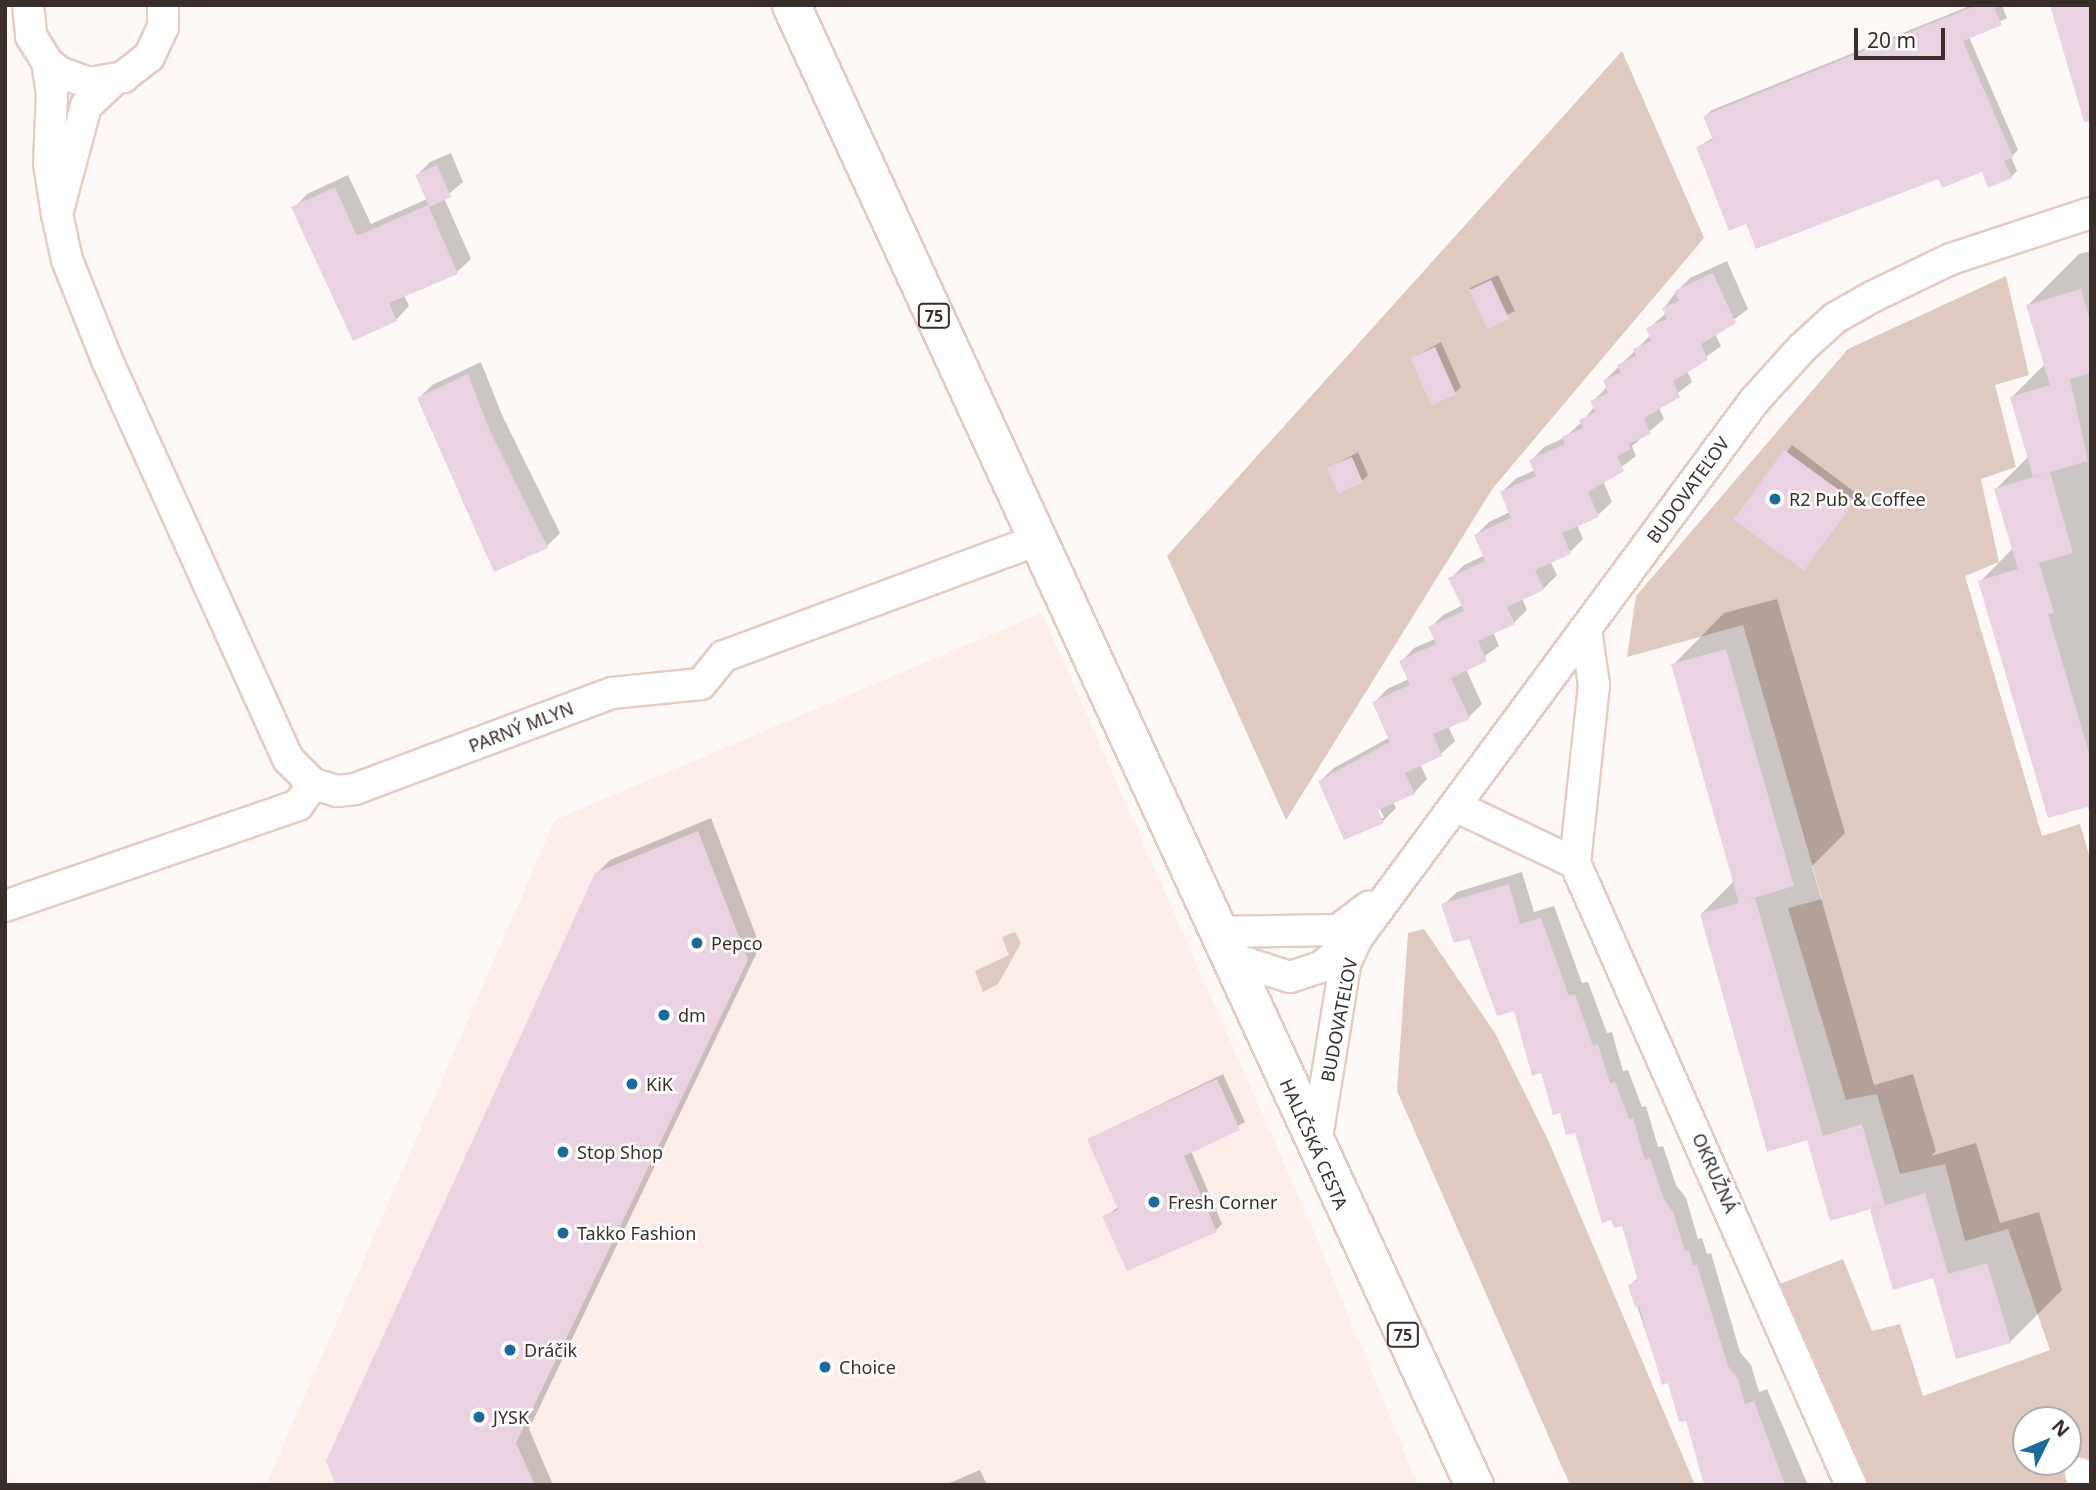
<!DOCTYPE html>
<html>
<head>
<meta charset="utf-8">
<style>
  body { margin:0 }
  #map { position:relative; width:2096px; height:1490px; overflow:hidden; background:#fef8f6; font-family:"Noto Sans",sans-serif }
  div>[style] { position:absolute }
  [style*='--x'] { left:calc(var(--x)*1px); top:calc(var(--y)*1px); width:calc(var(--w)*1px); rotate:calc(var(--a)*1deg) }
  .built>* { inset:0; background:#fdede8 }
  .green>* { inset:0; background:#dfc9c0 }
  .shadow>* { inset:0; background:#0003; transform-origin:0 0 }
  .building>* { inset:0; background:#ead2e3; transform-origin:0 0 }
  .roads { filter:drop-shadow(2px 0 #e8cbc0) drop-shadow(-2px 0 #e8cbc0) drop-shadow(0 2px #e8cbc0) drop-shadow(0 -2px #e8cbc0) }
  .minor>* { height:30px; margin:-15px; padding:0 15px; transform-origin:15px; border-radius:15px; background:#fff }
  .major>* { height:37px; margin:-18.5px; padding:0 18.5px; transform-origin:18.5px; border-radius:18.5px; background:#fff }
  .dots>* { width:19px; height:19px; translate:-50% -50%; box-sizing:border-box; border:4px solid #fff; border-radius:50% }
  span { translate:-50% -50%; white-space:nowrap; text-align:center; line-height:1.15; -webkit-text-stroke:5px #fff; paint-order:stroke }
  .shield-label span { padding:2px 5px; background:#fff; border:2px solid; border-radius:5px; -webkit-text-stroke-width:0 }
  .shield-label { font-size:16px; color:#392e2a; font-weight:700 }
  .street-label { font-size:18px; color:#392e2a }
  .poi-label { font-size:18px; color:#392e2a }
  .left { translate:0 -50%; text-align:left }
  .frame { position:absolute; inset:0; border:7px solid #392e2a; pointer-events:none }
  .north { position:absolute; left:2012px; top:1406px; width:70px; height:70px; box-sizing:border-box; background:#fff; border:2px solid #b0abaa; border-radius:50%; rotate:47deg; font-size:19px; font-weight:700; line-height:28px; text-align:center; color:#392e2a }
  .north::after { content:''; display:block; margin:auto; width:24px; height:32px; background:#1a6a9c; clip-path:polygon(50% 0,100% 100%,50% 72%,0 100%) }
  .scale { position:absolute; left:1854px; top:28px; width:91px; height:32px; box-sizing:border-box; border:4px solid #392e2a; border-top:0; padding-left:9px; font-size:21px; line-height:24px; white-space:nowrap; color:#392e2a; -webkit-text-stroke:5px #fff; paint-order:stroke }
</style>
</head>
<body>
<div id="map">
  <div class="built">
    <div style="clip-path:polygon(1042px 613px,1311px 1225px,1418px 1485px,266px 1485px,555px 820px)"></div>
  </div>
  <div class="green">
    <div style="clip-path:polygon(1622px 51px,1704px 238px,1493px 488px,1286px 820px,1167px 556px)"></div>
    <div style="clip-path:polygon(evenodd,2006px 276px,2029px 375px,1995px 385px,2016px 467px,1981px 479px,1999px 562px,1965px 576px,2042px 836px,2080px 824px,2091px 862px,2091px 1485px,1866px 1485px,1780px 1284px,1843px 1259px,1872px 1331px,1900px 1324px,1923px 1396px,2050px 1350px,2008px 1229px,1965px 1241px,1945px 1164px,1900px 1174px,1877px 1094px,1846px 1100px,1788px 908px,1822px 899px,1743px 625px,1627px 657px,1636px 596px,1848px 349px,2006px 276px,2026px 1420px,2068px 1420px,2068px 1462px,2026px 1462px,2026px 1420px)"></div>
    <div style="clip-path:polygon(1424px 929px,1495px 1033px,1549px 1142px,1695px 1485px,1570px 1485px,1397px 1091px,1408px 933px)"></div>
    <div style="clip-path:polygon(1015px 932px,1021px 943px,998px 984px,983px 992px,975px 971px,1009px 955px,1002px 937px)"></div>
  </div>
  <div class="shadow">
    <div style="clip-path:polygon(1972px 5px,2002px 5px,2007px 18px,1969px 37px,2018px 150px,2011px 157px,2017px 171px,2011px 177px,1983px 169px,1939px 176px,1747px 222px,1698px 147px,1714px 137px,1705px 116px,1712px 110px)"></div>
    <div style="clip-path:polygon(451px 153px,463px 182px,444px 198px,471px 259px,457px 272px,404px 295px,409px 306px,396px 320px,294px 208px,307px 194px,348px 175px,371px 224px,427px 199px,417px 175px,430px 162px)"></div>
    <div style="clip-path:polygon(2091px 251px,2091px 814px,1980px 582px,2013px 548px,1996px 489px,2029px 456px,2012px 397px,2045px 364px,2028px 305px,2079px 254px)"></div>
    <div style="clip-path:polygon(evenodd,1727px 261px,1748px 309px,1715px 334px,1721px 346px,1687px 371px,1692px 382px,1659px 408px,1664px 419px,1632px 446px,1636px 456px,1603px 481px,1612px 502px,1598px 515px,1577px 525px,1583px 539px,1570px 552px,1550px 561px,1557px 575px,1543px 589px,1522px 598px,1527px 610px,1514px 623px,1493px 632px,1499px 646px,1466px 669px,1482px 704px,1469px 717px,1448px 726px,1455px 741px,1441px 754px,1420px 764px,1427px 779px,1414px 793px,1393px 802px,1396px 808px,1383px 821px,1320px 781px,1334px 768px,1390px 737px,1374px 703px,1387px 689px,1409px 679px,1401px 662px,1414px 648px,1435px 639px,1430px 628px,1443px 615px,1463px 605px,1451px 578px,1464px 565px,1485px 555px,1476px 535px,1489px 522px,1510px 512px,1502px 492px,1515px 479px,1535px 470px,1531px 461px,1544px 447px,1564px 438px,1582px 422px,1594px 407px,1592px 402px,1607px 387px,1605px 380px,1651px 335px,1648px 329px,1666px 313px,1664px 308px,1676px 292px,1690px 278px,1727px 261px,1376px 801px,1384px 818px,1380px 818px,1376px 801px)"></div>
    <div style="left:1498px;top:275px;width:40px;height:31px;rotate:65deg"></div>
    <div style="clip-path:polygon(1441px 342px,1461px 387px,1455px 393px,1412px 358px)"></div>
    <div style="clip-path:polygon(481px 362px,502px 415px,560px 533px,547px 546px,419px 398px,432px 385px)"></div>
    <div style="left:1792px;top:445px;width:82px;height:93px;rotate:37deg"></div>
    <div style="clip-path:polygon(1358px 452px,1368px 475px,1362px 481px,1329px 468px)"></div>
    <div style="clip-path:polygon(1777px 599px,1845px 833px,1812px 866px,1874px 1085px,1913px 1074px,1936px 1151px,1931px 1156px,1976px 1143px,2000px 1223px,2039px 1212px,2062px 1290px,2010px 1342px,1934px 1276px,1872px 1210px,1876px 1205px,1808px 1138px,1701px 914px,1734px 881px,1673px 665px,1724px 613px)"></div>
    <div style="clip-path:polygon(711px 818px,760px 946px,529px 1429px,553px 1485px,338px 1485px,596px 874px,610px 860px)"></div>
    <div style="clip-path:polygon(1522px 872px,1534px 912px,1554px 906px,1582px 983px,1588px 982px,1607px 1033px,1612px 1032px,1623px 1071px,1628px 1070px,1642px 1107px,1646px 1106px,1658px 1147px,1663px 1146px,1676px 1185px,1686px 1198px,1698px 1239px,1702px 1238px,1707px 1254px,1711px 1253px,1740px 1352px,1751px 1365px,1759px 1392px,1767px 1389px,1808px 1485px,1729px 1485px,1669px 1381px,1663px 1383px,1630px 1285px,1639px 1277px,1623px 1224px,1576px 1131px,1561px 1111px,1515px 1009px,1470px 937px,1443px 905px,1457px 892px)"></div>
    <div style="clip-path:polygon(1223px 1074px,1245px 1122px,1191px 1151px,1222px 1224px,1216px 1230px,1105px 1217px,1118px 1207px,1089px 1139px)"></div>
    <div style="clip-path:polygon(980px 1470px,987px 1485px,945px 1485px)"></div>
  </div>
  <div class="building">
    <div style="clip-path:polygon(1977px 5px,1993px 5px,2002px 25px,1963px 41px,2013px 157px,2004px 161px,2012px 178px,1988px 188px,1982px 172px,1942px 188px,1938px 179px,1756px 249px,1746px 224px,1729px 231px,1696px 147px,1713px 140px,1703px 116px)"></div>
    <div style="clip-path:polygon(2050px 5px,2091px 5px,2091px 121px,2084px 122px)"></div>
    <div style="left:437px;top:165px;width:35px;height:24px;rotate:66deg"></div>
    <div style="clip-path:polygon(335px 187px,357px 236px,428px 205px,458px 274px,389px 303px,397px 321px,353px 341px,291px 207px)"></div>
    <div style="clip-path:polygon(1713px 273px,1736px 323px,1701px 344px,1708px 360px,1673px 381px,1680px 397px,1644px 418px,1651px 434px,1628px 444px,1631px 449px,1617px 456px,1624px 471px,1588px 492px,1599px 517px,1562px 533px,1571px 554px,1535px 570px,1544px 590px,1507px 607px,1515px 624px,1478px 641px,1487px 661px,1451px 678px,1470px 719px,1433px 734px,1442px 756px,1405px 773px,1415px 794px,1378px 810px,1384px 823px,1344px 840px,1318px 781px,1390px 742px,1372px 702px,1410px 685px,1399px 661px,1436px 644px,1428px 627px,1464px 611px,1448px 578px,1485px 561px,1474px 535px,1511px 518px,1500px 492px,1536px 476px,1529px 460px,1565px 444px,1562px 437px,1583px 428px,1579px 420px,1595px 412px,1590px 401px,1608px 393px,1603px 380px,1621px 373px,1617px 365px,1636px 356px,1633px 349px,1651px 341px,1646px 328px,1667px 319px,1662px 308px,1679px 301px,1674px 291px)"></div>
    <div style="left:1491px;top:280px;width:43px;height:24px;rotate:65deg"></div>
    <div style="clip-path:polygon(2081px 289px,2091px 323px,2091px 373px,2070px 379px,2088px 461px,2033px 477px,2010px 397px,2050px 385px,2026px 305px)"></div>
    <div style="left:1435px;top:347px;width:52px;height:27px;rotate:66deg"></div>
    <div style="clip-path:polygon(468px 374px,489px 429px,548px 548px,494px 572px,417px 398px)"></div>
    <div style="left:1784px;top:450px;width:87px;height:86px;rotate:36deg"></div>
    <div style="left:1352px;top:457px;width:28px;height:27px;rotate:67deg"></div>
    <div style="clip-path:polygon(2050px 472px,2073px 553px,2039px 563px,2054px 613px,2048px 614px,2091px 759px,2091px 806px,2048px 818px,1978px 581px,2037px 563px,2018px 569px,1994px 489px)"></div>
    <div style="clip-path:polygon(1726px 649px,1794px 886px,1747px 900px,1755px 898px,1823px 1136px,1862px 1124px,1885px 1205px,1830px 1221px,1807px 1140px,1767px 1152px,1700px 914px,1739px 903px,1671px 664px)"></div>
    <div style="clip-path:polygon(698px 831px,748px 960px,516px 1443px,535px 1485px,336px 1485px,326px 1461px,595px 873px)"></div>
    <div style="clip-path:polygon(1509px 884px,1520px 924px,1541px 918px,1569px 996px,1575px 994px,1593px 1046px,1598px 1044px,1610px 1083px,1615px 1082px,1629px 1119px,1633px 1118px,1645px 1160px,1650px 1158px,1664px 1199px,1673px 1212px,1685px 1251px,1689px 1250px,1693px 1266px,1697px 1265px,1728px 1366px,1738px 1379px,1745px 1404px,1754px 1401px,1785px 1485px,1704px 1485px,1686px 1421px,1679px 1422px,1668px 1383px,1662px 1385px,1639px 1306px,1635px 1307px,1628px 1285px,1638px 1281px,1622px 1226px,1614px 1228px,1611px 1220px,1602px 1223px,1575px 1133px,1566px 1135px,1560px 1113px,1553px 1115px,1541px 1073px,1532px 1076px,1514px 1011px,1497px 1016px,1469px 939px,1454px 943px,1441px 904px)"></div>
    <div style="clip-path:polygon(1217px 1079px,1240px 1130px,1184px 1156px,1217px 1232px,1127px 1271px,1102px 1216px,1118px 1210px,1087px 1139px)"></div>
    <div style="clip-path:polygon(1925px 1193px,1948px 1274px,1987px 1263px,2011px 1343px,1956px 1359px,1933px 1278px,1893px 1290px,1870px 1210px)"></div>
  </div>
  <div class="roads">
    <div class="minor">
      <div style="--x:28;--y:5;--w:31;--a:84"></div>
      <div style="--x:31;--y:36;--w:31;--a:58"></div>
      <div style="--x:47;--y:62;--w:16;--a:40"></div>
      <div style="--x:59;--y:72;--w:33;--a:20"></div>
      <div style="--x:90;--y:83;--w:34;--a:-10"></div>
      <div style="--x:123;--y:77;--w:33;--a:-38"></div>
      <div style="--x:149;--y:57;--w:33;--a:-65"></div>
      <div style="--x:163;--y:27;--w:22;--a:-90"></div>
      <div style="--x:47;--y:62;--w:31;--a:81"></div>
      <div style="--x:52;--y:93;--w:71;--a:92.4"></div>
      <div style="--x:49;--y:164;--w:51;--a:80.9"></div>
      <div style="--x:57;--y:214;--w:112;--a:-75"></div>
      <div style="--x:86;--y:106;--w:38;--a:-43"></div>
      <div style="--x:57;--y:214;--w:47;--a:77.7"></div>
      <div style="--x:67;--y:260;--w:108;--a:68.2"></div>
      <div style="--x:107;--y:360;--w:438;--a:65.6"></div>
      <div style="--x:288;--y:759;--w:35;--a:45"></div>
      <div style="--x:1586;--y:629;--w:57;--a:81.9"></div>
      <div style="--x:1594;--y:685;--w:179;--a:96.1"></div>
      <div style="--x:1575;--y:863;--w:680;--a:66.07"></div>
      <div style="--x:1455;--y:806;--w:133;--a:25.4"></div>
      <div style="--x:5;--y:906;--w:310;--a:-19"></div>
      <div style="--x:298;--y:805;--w:26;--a:-54"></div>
      <div style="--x:313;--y:784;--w:25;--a:16"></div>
      <div style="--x:337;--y:791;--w:18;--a:-6"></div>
      <div style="--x:355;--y:789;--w:274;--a:-20.5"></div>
      <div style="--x:612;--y:693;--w:89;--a:-5.8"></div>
      <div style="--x:701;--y:684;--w:36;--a:-51"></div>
      <div style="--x:724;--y:656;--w:334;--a:-20.3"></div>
      <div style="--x:1217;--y:932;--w:121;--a:-0.9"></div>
      <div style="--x:1338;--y:930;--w:39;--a:-37"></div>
      <div style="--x:1228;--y:957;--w:65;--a:17.9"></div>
      <div style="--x:1290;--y:977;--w:33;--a:-18"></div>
      <div style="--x:1321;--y:967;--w:46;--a:-38.9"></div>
      <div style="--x:1316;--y:1144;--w:182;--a:-80.8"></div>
      <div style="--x:1345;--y:964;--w:29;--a:-65"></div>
      <div style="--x:1357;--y:938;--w:668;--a:-53.52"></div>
      <div style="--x:1754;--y:401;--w:72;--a:-47.8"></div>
      <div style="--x:1802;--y:348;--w:45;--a:-42.3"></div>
      <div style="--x:1835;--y:318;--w:43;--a:-29.6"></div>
      <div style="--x:1872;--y:297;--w:88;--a:-25.7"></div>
      <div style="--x:1951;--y:259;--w:147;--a:-18.2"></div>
      <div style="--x:2080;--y:1473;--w:13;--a:72"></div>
    </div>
    <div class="major">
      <div style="--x:791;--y:5;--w:1630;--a:65.23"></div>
    </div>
  </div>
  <div class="dots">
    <div style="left:1775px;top:499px;background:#1a6a9c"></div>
    <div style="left:697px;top:943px;background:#1a6a9c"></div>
    <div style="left:664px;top:1015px;background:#1a6a9c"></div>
    <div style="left:632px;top:1084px;background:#1a6a9c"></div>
    <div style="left:563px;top:1152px;background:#1a6a9c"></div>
    <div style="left:1154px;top:1202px;background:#1a6a9c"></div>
    <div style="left:563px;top:1233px;background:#1a6a9c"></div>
    <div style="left:510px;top:1350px;background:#1a6a9c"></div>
    <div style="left:825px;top:1367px;background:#1a6a9c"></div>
    <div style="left:479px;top:1417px;background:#1a6a9c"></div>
  </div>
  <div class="shield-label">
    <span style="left:934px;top:316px">75</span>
    <span style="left:1403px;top:1335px">75</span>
  </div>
  <div class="street-label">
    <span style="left:1688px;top:490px;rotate:-54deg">BUDOVATEĽOV</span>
    <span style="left:521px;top:727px;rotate:-21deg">PARNÝ MLYN</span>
    <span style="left:1339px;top:1020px;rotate:-79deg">BUDOVATEĽOV</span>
    <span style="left:1314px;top:1144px;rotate:66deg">HALIČSKÁ CESTA</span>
    <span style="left:1715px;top:1173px;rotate:66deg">OKRUŽNÁ</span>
  </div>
  <div class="poi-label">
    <span class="left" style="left:1789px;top:499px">R2 Pub &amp; Coffee</span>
    <span class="left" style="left:711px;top:943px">Pepco</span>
    <span class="left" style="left:678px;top:1015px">dm</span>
    <span class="left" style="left:646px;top:1084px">KiK</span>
    <span class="left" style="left:577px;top:1152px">Stop Shop</span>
    <span class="left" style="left:1168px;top:1202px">Fresh Corner</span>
    <span class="left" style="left:577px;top:1233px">Takko Fashion</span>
    <span class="left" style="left:524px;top:1350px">Dráčik</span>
    <span class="left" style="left:839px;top:1367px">Choice</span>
    <span class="left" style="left:493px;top:1417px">JYSK</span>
  </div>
  <div class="frame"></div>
  <div class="north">N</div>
  <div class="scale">20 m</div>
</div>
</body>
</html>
